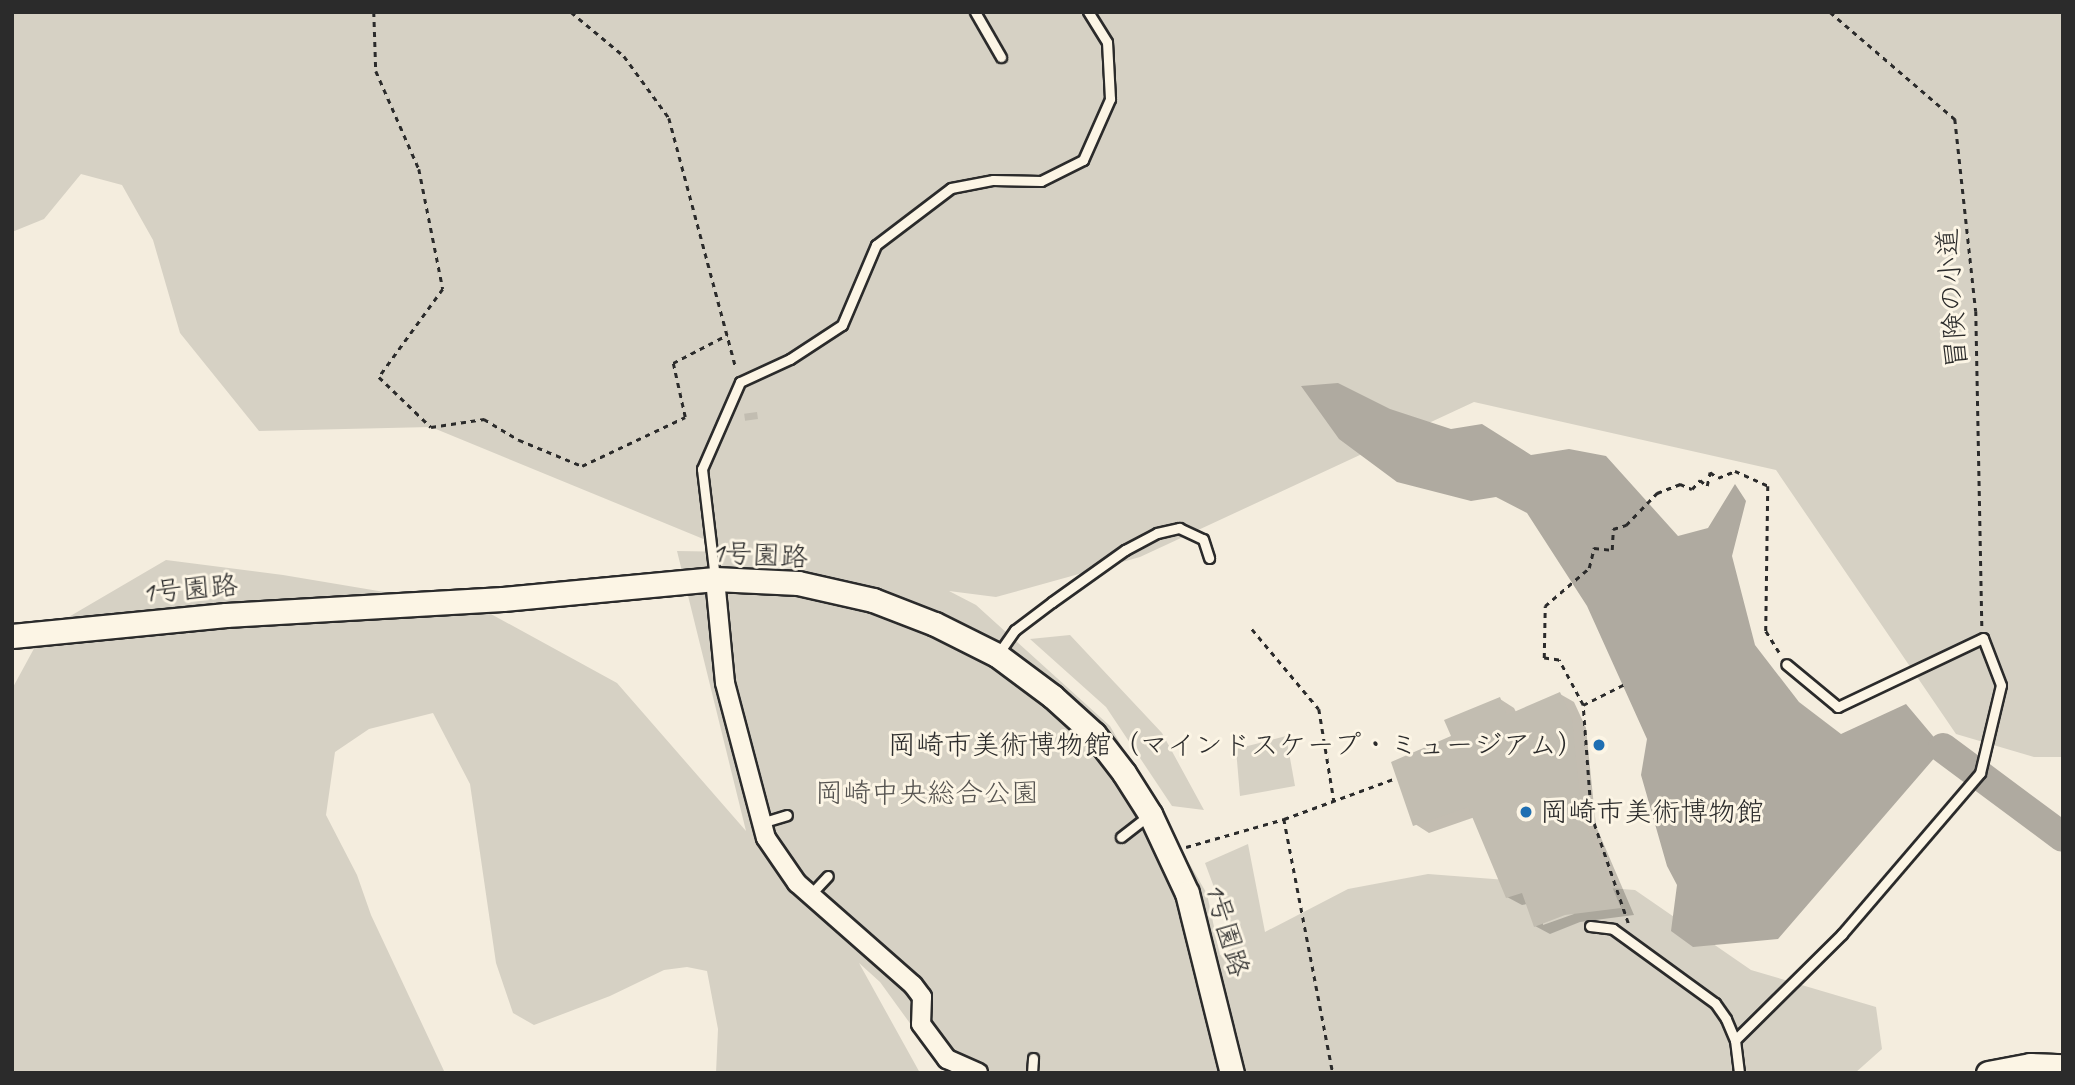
<!DOCTYPE html>
<html>
<head>
<meta charset="utf-8">
<style>
  body { margin:0 }
  #map { position:relative; width:2075px; height:1085px; overflow:hidden; background:#f4edde; font-family:Caveat,"Klee One",sans-serif }
  div>[style] { position:absolute }
  [style*='--x'] { left:calc(var(--x)*1px); top:calc(var(--y)*1px); width:calc(var(--w)*1px); rotate:calc(var(--a)*1deg) }
  .green>* { inset:0; background:#d6d1c4 }
  .water>* { inset:0; background:#afaaa0 }
  .shadow>* { inset:0; background:#0003 }
  .river>* { height:30px; margin:-15px; padding:0 15px; transform-origin:15px; border-radius:15px; background:#afaaa0 }
  .building>* { inset:0; background:#c2bdb1; transform-origin:0 0 }
  .path>* { height:2.5px; margin-top:-1.25px; transform-origin:0; background:repeating-linear-gradient(90deg,#2b2b2b 0 5px,transparent 0 10px) }
  .roads { filter:drop-shadow(2px 0 #2b2b2b) drop-shadow(-2px 0 #2b2b2b) drop-shadow(0 2px #2b2b2b) drop-shadow(0 -2px #2b2b2b) }
  .service>* { height:9px; margin:-4.5px; padding:0 4.5px; transform-origin:4.5px; border-radius:4.5px; background:#fcf5e5 }
  .minor>* { height:18px; margin:-9px; padding:0 9px; transform-origin:9px; border-radius:9px; background:#fcf5e5 }
  .tertiary>* { height:23px; margin:-11.5px; padding:0 11.5px; transform-origin:11.5px; border-radius:11.5px; background:#fcf5e5 }
  .dots>* { width:19px; height:19px; translate:-50% -50%; box-sizing:border-box; border:4px solid #fcf5e5; border-radius:50% }
  span { translate:-50% -50%; white-space:nowrap; text-align:center; line-height:1.15; -webkit-text-stroke:6px #fcf5e5; paint-order:stroke }
  .street-label { font-size:28px; color:#2b2b2b }
  .poi-label { font-size:28px; color:#2b2b2b }
  .right { translate:-100% -50%; text-align:right }
  .left { translate:0 -50%; text-align:left }
  .park-label { font-size:28px; color:#565451 }
  .frame { position:absolute; inset:0; border:14px solid #2b2b2b; pointer-events:none }
</style>
</head>
<body>
<div id="map">
  <div class="green">
    <div style="clip-path:polygon(12px 12px,2063px 12px,2063px 757px,2034px 757px,1956px 734px,1776px 470px,1474px 402px,1140px 557px,996px 597px,949px 591px,976px 605px,1110px 726px,1207px 894px,1220px 955px,1232px 949px,1228px 925px,1205px 863px,1248px 844px,1265px 932px,1348px 889px,1428px 874px,1635px 890px,1751px 970px,1876px 1007px,1882px 1049px,1855px 1073px,946px 1073px,880px 982px,859px 963px,920px 1073px,716px 1073px,718px 1029px,707px 971px,687px 967px,664px 970px,610px 996px,534px 1025px,513px 1013px,496px 963px,470px 784px,433px 713px,369px 729px,335px 752px,326px 815px,357px 875px,371px 915px,445px 1073px,12px 1073px,12px 689px,43px 632px,166px 560px,283px 575px,480px 608px,617px 683px,746px 831px,677px 551px,735px 552px,431px 427px,259px 431px,180px 333px,153px 240px,122px 185px,81px 174px,44px 219px,12px 232px)"></div>
    <div style="clip-path:polygon(1070px 635px,1162px 733px,1204px 810px,1172px 806px,1106px 707px,1030px 639px)"></div>
    <div style="clip-path:polygon(1286px 736px,1295px 786px,1240px 796px,1236px 749px)"></div>
  </div>
  <div class="water">
    <div style="clip-path:polygon(1338px 383px,1390px 409px,1451px 429px,1482px 424px,1531px 455px,1569px 449px,1606px 456px,1678px 536px,1708px 528px,1735px 484px,1746px 501px,1732px 556px,1755px 645px,1799px 702px,1841px 734px,1906px 704px,1943px 748px,1778px 939px,1693px 947px,1671px 931px,1677px 885px,1667px 866px,1641px 775px,1647px 739px,1587px 606px,1527px 513px,1496px 497px,1471px 501px,1397px 482px,1339px 439px,1301px 386px)"></div>
  </div>
  <div class="shadow">
    <div style="clip-path:polygon(evenodd,1560px 694px,1574px 702px,1586px 728px,1596px 826px,1634px 915px,1580px 922px,1550px 934px,1535px 926px,1527px 904px,1522px 905px,1507px 897px,1475px 817px,1429px 833px,1415px 824px,1453px 737px,1500px 699px,1514px 708px,1516px 712px,1560px 694px,1573px 910px,1574px 914px,1543px 925px,1543px 922px,1573px 910px)"></div>
  </div>
  <div class="river">
    <div style="--x:1943;--y:748;--w:149;--a:36.6"></div>
  </div>
  <div class="building">
    <div style="left:757px;top:412px;width:7px;height:13px;rotate:82deg"></div>
    <div style="clip-path:polygon(1560px 692px,1572px 719px,1582px 816px,1621px 908px,1565px 915px,1534px 927px,1522px 893px,1506px 898px,1468px 807px,1413px 826px,1391px 762px,1451px 736px,1444px 720px,1500px 697px,1507px 715px)"></div>
  </div>
  <div class="path">
    <div style="--x:374;--y:12;--w:59;--a:88.1"></div>
    <div style="--x:376;--y:71;--w:107;--a:66.3"></div>
    <div style="--x:419;--y:169;--w:122;--a:78.7"></div>
    <div style="--x:443;--y:289;--w:109;--a:126"></div>
    <div style="--x:379;--y:377;--w:72;--a:43.9"></div>
    <div style="--x:431;--y:427;--w:54;--a:-8.6"></div>
    <div style="--x:484;--y:419;--w:41;--a:31"></div>
    <div style="--x:519;--y:440;--w:68;--a:22.4"></div>
    <div style="--x:582;--y:466;--w:114;--a:-25.4"></div>
    <div style="--x:685;--y:417;--w:55;--a:-102.5"></div>
    <div style="--x:673;--y:363;--w:61;--a:-27.4"></div>
    <div style="--x:571;--y:12;--w:69;--a:39.7"></div>
    <div style="--x:624;--y:56;--w:77;--a:54"></div>
    <div style="--x:669;--y:118;--w:259;--a:75"></div>
    <div style="--x:1830;--y:12;--w:165;--a:40.6"></div>
    <div style="--x:1955;--y:119;--w:193;--a:83.8"></div>
    <div style="--x:1976;--y:311;--w:315;--a:88.9"></div>
    <div style="--x:1252;--y:629;--w:104;--a:50.1"></div>
    <div style="--x:1319;--y:709;--w:93;--a:80.7"></div>
    <div style="--x:1583;--y:705;--w:49;--a:-26.6"></div>
    <div style="--x:1284;--y:819;--w:119;--a:-20.1"></div>
    <div style="--x:1186;--y:847;--w:102;--a:-15.9"></div>
    <div style="--x:1284;--y:819;--w:259;--a:79.1"></div>
    <div style="--x:1628;--y:923;--w:114;--a:-108.9"></div>
    <div style="--x:1591;--y:815;--w:110;--a:-94.2"></div>
    <div style="--x:1583;--y:705;--w:51;--a:-118.1"></div>
    <div style="--x:1559;--y:660;--w:15;--a:-172"></div>
    <div style="--x:1544;--y:658;--w:52;--a:-88.9"></div>
    <div style="--x:1545;--y:606;--w:58;--a:-40.8"></div>
    <div style="--x:1589;--y:568;--w:21;--a:-76"></div>
    <div style="--x:1594;--y:548;--w:18;--a:6"></div>
    <div style="--x:1612;--y:550;--w:21;--a:-87"></div>
    <div style="--x:1613;--y:529;--w:14;--a:-17"></div>
    <div style="--x:1626;--y:525;--w:45;--a:-45.9"></div>
    <div style="--x:1657;--y:493;--w:25;--a:-21"></div>
    <div style="--x:1680;--y:484;--w:13;--a:23"></div>
    <div style="--x:1692;--y:489;--w:12;--a:-48"></div>
    <div style="--x:1700;--y:480;--w:9;--a:41"></div>
    <div style="--x:1707;--y:486;--w:14;--a:-78"></div>
    <div style="--x:1710;--y:472;--w:10;--a:37"></div>
    <div style="--x:1718;--y:478;--w:18;--a:-22"></div>
    <div style="--x:1735;--y:471;--w:36;--a:24"></div>
    <div style="--x:1768;--y:486;--w:145;--a:90.8"></div>
    <div style="--x:1766;--y:631;--w:25;--a:58"></div>
  </div>
  <div class="roads">
    <div class="service">
      <div style="--x:975;--y:12;--w:52;--a:60"></div>
      <div style="--x:715;--y:578;--w:110;--a:-96.8"></div>
      <div style="--x:702;--y:469;--w:95;--a:-66.4"></div>
      <div style="--x:740;--y:382;--w:55;--a:-24.7"></div>
      <div style="--x:790;--y:359;--w:62;--a:-33.2"></div>
      <div style="--x:842;--y:325;--w:87;--a:-67"></div>
      <div style="--x:876;--y:245;--w:94;--a:-37.2"></div>
      <div style="--x:951;--y:188;--w:43;--a:-10.8"></div>
      <div style="--x:993;--y:180;--w:48;--a:1.2"></div>
      <div style="--x:1041;--y:181;--w:47;--a:-26.6"></div>
      <div style="--x:1083;--y:160;--w:67;--a:-66.1"></div>
      <div style="--x:1110;--y:99;--w:57;--a:-93"></div>
      <div style="--x:1107;--y:42;--w:36;--a:-122"></div>
      <div style="--x:998;--y:654;--w:29;--a:-55"></div>
      <div style="--x:1015;--y:630;--w:46;--a:-37.1"></div>
      <div style="--x:1052;--y:602;--w:90;--a:-35.5"></div>
      <div style="--x:1125;--y:550;--w:36;--a:-28"></div>
      <div style="--x:1157;--y:533;--w:23;--a:-13"></div>
      <div style="--x:1179;--y:528;--w:26;--a:25"></div>
      <div style="--x:1203;--y:539;--w:20;--a:72"></div>
      <div style="--x:761;--y:823;--w:27;--a:-17"></div>
      <div style="--x:1121;--y:837;--w:37;--a:-38"></div>
      <div style="--x:810;--y:895;--w:26;--a:-47"></div>
      <div style="--x:1590;--y:926;--w:23;--a:7"></div>
      <div style="--x:1613;--y:929;--w:126;--a:36"></div>
      <div style="--x:1715;--y:1003;--w:19;--a:55"></div>
      <div style="--x:1726;--y:1019;--w:23;--a:67"></div>
      <div style="--x:1735;--y:1040;--w:33;--a:83"></div>
      <div style="--x:1735;--y:1040;--w:151;--a:-44.7"></div>
      <div style="--x:1842;--y:934;--w:212;--a:-49.4"></div>
      <div style="--x:1980;--y:773;--w:90;--a:-76.6"></div>
      <div style="--x:2001;--y:685;--w:50;--a:-111"></div>
      <div style="--x:1983;--y:638;--w:161;--a:154.6"></div>
      <div style="--x:1838;--y:707;--w:67;--a:-140.4"></div>
      <div style="--x:1032;--y:1073;--w:15;--a:-86"></div>
    </div>
    <div class="minor">
      <div style="--x:715;--y:579;--w:104;--a:84.5"></div>
      <div style="--x:725;--y:683;--w:160;--a:75.2"></div>
      <div style="--x:766;--y:838;--w:55;--a:55.4"></div>
      <div style="--x:797;--y:883;--w:154;--a:41.3"></div>
      <div style="--x:913;--y:985;--w:15;--a:53"></div>
      <div style="--x:922;--y:997;--w:27;--a:92"></div>
      <div style="--x:921;--y:1024;--w:44;--a:53.4"></div>
      <div style="--x:947;--y:1059;--w:34;--a:24"></div>
    </div>
    <div class="tertiary">
      <div style="--x:12;--y:636;--w:215;--a:-5.6"></div>
      <div style="--x:226;--y:615;--w:277;--a:-3.3"></div>
      <div style="--x:503;--y:599;--w:213;--a:-5.4"></div>
      <div style="--x:715;--y:579;--w:83;--a:2.8"></div>
      <div style="--x:798;--y:583;--w:77;--a:12.8"></div>
      <div style="--x:873;--y:600;--w:66;--a:21.2"></div>
      <div style="--x:935;--y:624;--w:69;--a:26.6"></div>
      <div style="--x:997;--y:655;--w:69;--a:36.7"></div>
      <div style="--x:1052;--y:696;--w:57;--a:42.1"></div>
      <div style="--x:1094;--y:734;--w:49;--a:52.4"></div>
      <div style="--x:1124;--y:773;--w:49;--a:57.6"></div>
      <div style="--x:1150;--y:814;--w:87;--a:64.9"></div>
      <div style="--x:1187;--y:893;--w:186;--a:76"></div>
      <div style="--x:1988;--y:1073;--w:43;--a:-10.8"></div>
      <div style="--x:2030;--y:1065;--w:33;--a:2"></div>
    </div>
  </div>
  <div class="dots">
    <div style="left:1599px;top:745px;background:#1f6fb2"></div>
    <div style="left:1526px;top:812px;background:#1f6fb2"></div>
  </div>
  <div class="street-label">
    <span style="left:1952px;top:298px;rotate:-94deg">冒険の小道</span>
    <span style="left:760px;top:555px;rotate:3deg">1号園路</span>
    <span style="left:190px;top:589px;rotate:-5deg">1号園路</span>
    <span style="left:1227px;top:930px;rotate:74deg">1号園路</span>
  </div>
  <div class="poi-label">
    <span class="right" style="left:1585px;top:745px">岡崎市美術博物館（マインドスケープ・ミュージアム）</span>
    <span class="left" style="left:1540px;top:812px">岡崎市美術博物館</span>
  </div>
  <div class="park-label">
    <span style="left:927px;top:793px">岡崎中央総合公園</span>
  </div>
  <div class="frame"></div>
</div>
</body>
</html>
